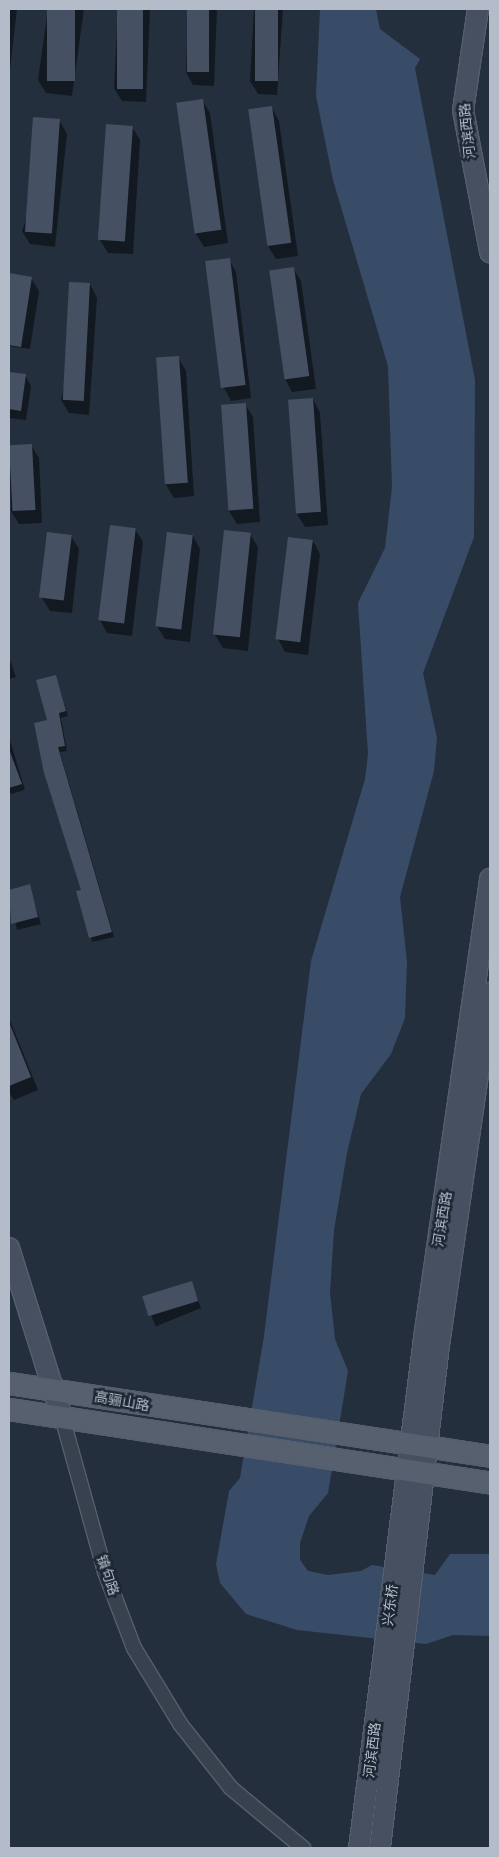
<!DOCTYPE html>
<html>
<head>
<meta charset="utf-8">
<style>
  body { margin:0 }
  #map { position:relative; width:499px; height:1857px; overflow:hidden; background:#242f3e; font-family:"PT Sans","Noto Sans SC",sans-serif }
  div>[style] { position:absolute }
  [style*='--x'] { left:calc(var(--x)*1px); top:calc(var(--y)*1px); width:calc(var(--w)*1px); rotate:calc(var(--a)*1deg) }
  .water>* { inset:0; background:#394c67 }
  .shadow>* { inset:0; background:#0007; transform-origin:0 0 }
  .building>* { inset:0; background:#455162; transform-origin:0 0 }
  .roads { filter:drop-shadow(1px 0 #565f6c) drop-shadow(-1px 0 #565f6c) drop-shadow(0 1px #565f6c) drop-shadow(0 -1px #565f6c) }
  .street>* { height:14px; margin:-7px; padding:0 7px; transform-origin:7px; border-radius:7px; background:#38414e }
  .secondary>* { height:20px; margin:-10px; padding:0 10px; transform-origin:10px; border-radius:10px; background:#465061 }
  .primary>* { height:21px; margin:-10.5px; padding:0 10.5px; transform-origin:10.5px; border-radius:10.5px; background:#56606e }
  span { translate:-50% -50%; white-space:nowrap; text-align:center; line-height:1.15; -webkit-text-stroke:5px #1d2633; paint-order:stroke }
  .street-label { font-size:14px; color:#b4bcc9 }
  .frame { position:absolute; inset:0; border:10px solid #b4bcc9; pointer-events:none }
</style>
</head>
<body>
<div id="map">
  <div class="water">
    <div style="clip-path:polygon(320px 9px,376px 9px,380px 29px,420px 59px,415px 68px,475px 380px,474px 537px,423px 673px,437px 738px,434px 771px,400px 897px,407px 962px,405px 1018px,391px 1054px,361px 1094px,347px 1153px,334px 1230px,330px 1293px,335px 1339px,348px 1371px,328px 1493px,309px 1516px,300px 1543px,300px 1560px,308px 1571px,328px 1575px,361px 1571px,372px 1565px,435px 1575px,450px 1554px,490px 1554px,490px 1636px,453px 1635px,426px 1644px,297px 1630px,246px 1614px,220px 1583px,216px 1564px,229px 1491px,240px 1478px,264px 1336px,311px 961px,365px 779px,368px 754px,358px 603px,385px 548px,392px 487px,388px 366px,333px 180px,316px 96px)"></div>
  </div>
  <div class="shadow">
    <div style="clip-path:polygon(9px 9px,17px 9px,9px 78px)"></div>
    <div style="clip-path:polygon(48px 9px,84px 9px,72px 96px,46px 93px,38px 80px)"></div>
    <div style="clip-path:polygon(118px 9px,150px 9px,146px 102px,122px 101px,114px 88px)"></div>
    <div style="clip-path:polygon(188px 9px,217px 9px,214px 86px,193px 85px,186px 72px)"></div>
    <div style="clip-path:polygon(254px 9px,283px 9px,277px 95px,258px 94px,250px 81px)"></div>
    <div style="clip-path:polygon(202px 100px,210px 113px,228px 243px,204px 247px,196px 234px,178px 104px)"></div>
    <div style="clip-path:polygon(272px 108px,279px 121px,298px 256px,276px 259px,268px 246px)"></div>
    <div style="clip-path:polygon(60px 121px,67px 134px,55px 247px,30px 244px,22px 231px)"></div>
    <div style="clip-path:polygon(132px 127px,140px 140px,133px 254px,108px 253px,100px 240px)"></div>
    <div style="clip-path:polygon(229px 259px,236px 272px,251px 398px,231px 401px,224px 388px)"></div>
    <div style="clip-path:polygon(293px 268px,301px 281px,316px 389px,292px 392px,285px 379px,270px 271px)"></div>
    <div style="clip-path:polygon(10px 275px,31px 278px,39px 291px,30px 349px,9px 346px)"></div>
    <div style="clip-path:polygon(90px 284px,97px 298px,89px 415px,69px 413px,61px 400px)"></div>
    <div style="clip-path:polygon(178px 357px,186px 371px,194px 496px,174px 498px,166px 485px)"></div>
    <div style="clip-path:polygon(9px 373px,25px 375px,31px 386px,26px 420px,9px 418px)"></div>
    <div style="clip-path:polygon(313px 399px,320px 413px,328px 525px,305px 527px,297px 514px)"></div>
    <div style="clip-path:polygon(245px 404px,253px 417px,260px 522px,237px 524px,229px 511px)"></div>
    <div style="clip-path:polygon(31px 445px,39px 458px,42px 523px,19px 524px,11px 511px,9px 446px)"></div>
    <div style="clip-path:polygon(135px 529px,143px 542px,132px 636px,107px 633px,100px 620px)"></div>
    <div style="clip-path:polygon(168px 533px,193px 536px,200px 549px,190px 642px,165px 639px,157px 626px)"></div>
    <div style="clip-path:polygon(250px 534px,258px 547px,248px 651px,223px 648px,215px 635px)"></div>
    <div style="clip-path:polygon(71px 536px,79px 549px,72px 613px,50px 611px,42px 598px)"></div>
    <div style="clip-path:polygon(313px 541px,320px 554px,308px 655px,285px 652px,278px 639px)"></div>
    <div style="clip-path:polygon(9px 657px,16px 677px,9px 679px)"></div>
    <div style="clip-path:polygon(56px 676px,68px 716px,61px 718px,67px 751px,60px 752px,114px 937px,92px 942px,48px 721px)"></div>
    <div style="clip-path:polygon(9px 737px,25px 790px,11px 794px,9px 791px)"></div>
    <div style="clip-path:polygon(29px 886px,41px 924px,17px 930px,9px 891px)"></div>
    <div style="clip-path:polygon(9px 1018px,38px 1090px,14px 1100px,9px 1092px)"></div>
    <div style="left:191px;top:1283px;width:27px;height:49px;rotate:68deg"></div>
  </div>
  <div class="building">
    <div style="left:47px;top:9px;width:28px;height:72px"></div>
    <div style="left:117px;top:9px;width:26px;height:80px"></div>
    <div style="left:187px;top:9px;width:22px;height:63px"></div>
    <div style="left:255px;top:9px;width:23px;height:72px"></div>
    <div style="left:203px;top:99px;width:132px;height:27px;rotate:82deg"></div>
    <div style="left:272px;top:106px;width:138px;height:24px;rotate:82deg"></div>
    <div style="left:33px;top:117px;width:27px;height:115px;rotate:4deg"></div>
    <div style="left:106px;top:124px;width:27px;height:116px;rotate:4deg"></div>
    <div style="left:230px;top:258px;width:128px;height:25px;rotate:83deg"></div>
    <div style="left:294px;top:267px;width:110px;height:25px;rotate:82deg"></div>
    <div style="clip-path:polygon(9px 273px,32px 277px,21px 347px,9px 345px)"></div>
    <div style="left:69px;top:282px;width:21px;height:118px;rotate:3deg"></div>
    <div style="left:179px;top:356px;width:127px;height:23px;rotate:86deg"></div>
    <div style="clip-path:polygon(9px 372px,26px 374px,21px 411px,9px 409px)"></div>
    <div style="left:313px;top:398px;width:114px;height:25px;rotate:86deg"></div>
    <div style="left:246px;top:403px;width:106px;height:25px;rotate:86deg"></div>
    <div style="left:32px;top:444px;width:66px;height:23px;rotate:87deg"></div>
    <div style="left:110px;top:525px;width:26px;height:96px;rotate:7deg"></div>
    <div style="left:224px;top:530px;width:27px;height:105px;rotate:6deg"></div>
    <div style="left:47px;top:532px;width:25px;height:66px;rotate:7deg"></div>
    <div style="left:167px;top:532px;width:26px;height:95px;rotate:7deg"></div>
    <div style="left:288px;top:537px;width:25px;height:103px;rotate:7deg"></div>
    <div style="clip-path:polygon(56px 675px,66px 711px,59px 713px,65px 746px,58px 747px,112px 932px,89px 938px,76px 891px,81px 890px,44px 773px,34px 723px,47px 720px,36px 680px)"></div>
    <div style="clip-path:polygon(9px 749px,22px 784px,9px 788px)"></div>
    <div style="clip-path:polygon(30px 884px,38px 917px,11px 924px,9px 890px)"></div>
    <div style="clip-path:polygon(9px 1022px,31px 1077px,9px 1086px)"></div>
    <div style="left:192px;top:1281px;width:21px;height:52px;rotate:73deg"></div>
  </div>
  <div class="roads">
    <div class="street">
      <div style="--x:62;--y:1417;--w:161;--a:74.5"></div>
      <div style="--x:105;--y:1572;--w:81;--a:69.1"></div>
      <div style="--x:134;--y:1648;--w:90;--a:58.6"></div>
      <div style="--x:181;--y:1725;--w:80;--a:51.6"></div>
      <div style="--x:231;--y:1788;--w:94;--a:39.8"></div>
    </div>
    <div class="secondary">
      <div style="--x:478;--y:9;--w:102;--a:98.4"></div>
      <div style="--x:463;--y:110;--w:145;--a:79.2"></div>
      <div style="--x:9;--y:1248;--w:177;--a:72.6"></div>
      <div style="--x:359;--y:1848;--w:514;--a:-82.74"></div>
      <div style="--x:424;--y:1338;--w:464;--a:-81.8"></div>
      <div style="--x:380;--y:1848;--w:499;--a:-83.3"></div>
      <div style="--x:438;--y:1352;--w:363;--a:-81.8"></div>
    </div>
    <div class="primary">
      <div style="--x:9;--y:1383;--w:487;--a:8.6"></div>
      <div style="--x:9;--y:1409;--w:487;--a:8.7"></div>
    </div>
  </div>
  <div class="street-label">
    <span style="left:467px;top:131px;rotate:-96deg">河滨西路</span>
    <span style="left:442px;top:1219px;rotate:-81deg">河滨西路</span>
    <span style="left:122px;top:1401px;rotate:10deg">高骊山路</span>
    <span style="left:108px;top:1575px;rotate:71deg">镇句路</span>
    <span style="left:390px;top:1605px;rotate:-83deg">兴东桥</span>
    <span style="left:372px;top:1750px;rotate:-83deg">河滨西路</span>
  </div>
  <div class="frame"></div>
</div>
</body>
</html>
